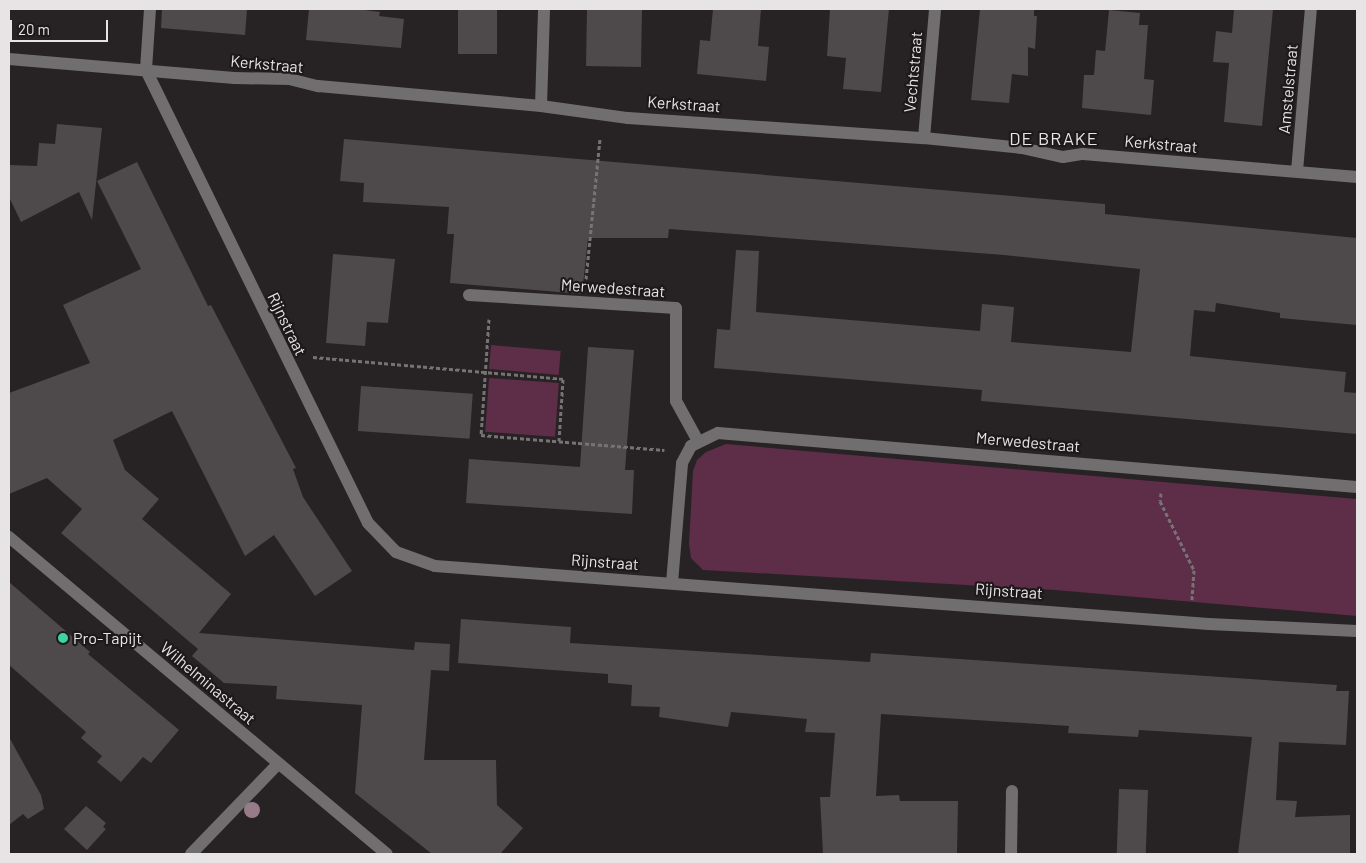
<!DOCTYPE html>
<html>
<head>
<meta charset="utf-8">
<style>
  body { margin:0 }
  #map { position:relative; width:1366px; height:863px; overflow:hidden; background:#272224; font-family:Barlow,sans-serif }
  div>[style] { position:absolute }
  [style*='--x'] { left:calc(var(--x)*1px); top:calc(var(--y)*1px); width:calc(var(--w)*1px); rotate:calc(var(--a)*1deg) }
  .green>* { inset:0; background:#5e2d48; transform-origin:0 0 }
  .building>* { inset:0; background:#4e494b; transform-origin:0 0 }
  .path>* { height:3px; margin-top:-1.5px; transform-origin:0; background:repeating-linear-gradient(90deg,#777375 0 4px,transparent 0 6.5px) }
  .minor>* { height:12px; margin:-6px; padding:0 6px; transform-origin:6px; border-radius:6px; background:#706e6f }
  .trees>* { width:16px; height:16px; margin:-8px; border-radius:50%; background:#977b89 }
  .dots>* { width:14px; height:14px; translate:-50% -50%; box-sizing:border-box; border:2px solid #1d191b; border-radius:50% }
  span { translate:-50% -50%; white-space:nowrap; text-align:center; line-height:1.15; -webkit-text-stroke:4.5px #1d191b; paint-order:stroke }
  .street-label { font-size:16px; color:#e7e4e6 }
  .poi-label { font-size:16px; color:#e7e4e6 }
  .left { translate:0 -50%; text-align:left }
  .neighbourhood-label { font-size:18px; color:#e7e4e6; letter-spacing:1px }
  .frame { position:absolute; inset:0; border:10px solid #e7e4e6; pointer-events:none }
  .scale { position:absolute; left:10px; top:20px; width:98px; height:22px; box-sizing:border-box; border:2px solid #e7e4e6; border-top:0; padding-left:6px; font-size:15px; line-height:18px; white-space:nowrap; color:#e7e4e6; -webkit-text-stroke:4px #1d191b; paint-order:stroke }
</style>
</head>
<body>
<div id="map">
  <div class="green">
    <div style="left:491px;top:345px;width:70px;height:24px;rotate:5deg"></div>
    <div style="left:489px;top:378px;width:70px;height:54px;rotate:4deg"></div>
    <div style="clip-path:polygon(726px 444px,1357px 499px,1357px 616px,1055px 590px,703px 570px,691px 558px,689px 544px,693px 471px,697px 460px,706px 452px)"></div>
  </div>
  <div class="building">
    <div style="clip-path:polygon(162px 9px,247px 9px,245px 35px,161px 28px)"></div>
    <div style="clip-path:polygon(309px 9px,364px 10px,380px 12px,379px 16px,404px 19px,401px 48px,306px 40px)"></div>
    <div style="left:458px;top:9px;width:39px;height:45px"></div>
    <div style="left:587px;top:9px;width:55px;height:57px;rotate:1deg"></div>
    <div style="clip-path:polygon(713px 9px,761px 9px,758px 46px,769px 47px,766px 81px,697px 74px,700px 40px,710px 41px)"></div>
    <div style="clip-path:polygon(830px 9px,889px 9px,881px 92px,843px 89px,846px 58px,827px 56px)"></div>
    <div style="clip-path:polygon(980px 9px,1034px 9px,1034px 16px,1037px 16px,1035px 49px,1028px 47px,1028px 76px,1012px 74px,1009px 103px,971px 100px)"></div>
    <div style="clip-path:polygon(1234px 9px,1273px 9px,1262px 126px,1224px 122px,1229px 63px,1213px 62px,1216px 31px,1232px 33px)"></div>
    <div style="clip-path:polygon(1109px 10px,1140px 13px,1139px 25px,1148px 25px,1144px 79px,1154px 80px,1151px 115px,1082px 108px,1084px 75px,1094px 75px,1096px 50px,1105px 51px)"></div>
    <div style="clip-path:polygon(57px 124px,102px 128px,92px 220px,79px 192px,21px 222px,9px 197px,9px 165px,37px 166px,39px 143px,55px 144px)"></div>
    <div style="clip-path:polygon(344px 139px,1105px 204px,1105px 214px,1357px 238px,1357px 325px,1280px 318px,1280px 313px,1216px 303px,1215px 312px,1194px 310px,1190px 356px,1346px 372px,1344px 392px,1357px 393px,1357px 434px,981px 401px,982px 390px,714px 368px,717px 329px,730px 330px,736px 250px,759px 251px,756px 312px,980px 331px,982px 304px,1014px 307px,1011px 342px,1131px 352px,1140px 269px,1004px 255px,669px 229px,668px 238px,588px 238px,582px 294px,450px 283px,454px 234px,447px 234px,449px 207px,363px 202px,364px 183px,340px 181px)"></div>
    <div style="clip-path:polygon(137px 162px,208px 306px,211px 305px,296px 468px,293px 469px,303px 497px,352px 571px,315px 596px,274px 535px,245px 556px,172px 411px,113px 440px,125px 470px,159px 499px,142px 519px,231px 594px,199px 633px,414px 650px,415px 642px,450px 644px,449px 671px,431px 670px,424px 760px,496px 760px,497px 805px,523px 828px,500px 854px,432px 854px,355px 793px,362px 705px,276px 699px,277px 686px,224px 683px,192px 656px,198px 649px,61px 533px,82px 509px,47px 478px,9px 494px,9px 393px,90px 363px,63px 305px,141px 269px,97px 181px)"></div>
    <div style="clip-path:polygon(333px 254px,395px 259px,388px 323px,367px 322px,365px 346px,326px 343px)"></div>
    <div style="clip-path:polygon(588px 347px,634px 350px,625px 470px,634px 470px,632px 514px,466px 503px,469px 459px,580px 467px)"></div>
    <div style="left:361px;top:386px;width:112px;height:45px;rotate:4deg"></div>
    <div style="clip-path:polygon(9px 582px,90px 652px,88px 654px,179px 730px,151px 763px,143px 757px,121px 782px,97px 762px,102px 756px,81px 738px,86px 732px,9px 665px)"></div>
    <div style="clip-path:polygon(461px 619px,571px 627px,570px 643px,870px 662px,871px 653px,1337px 685px,1336px 691px,1349px 691px,1346px 745px,1279px 742px,1276px 800px,1297px 801px,1295px 817px,1350px 815px,1350px 854px,1238px 854px,1252px 737px,1139px 730px,1138px 737px,1068px 733px,1069px 726px,881px 714px,876px 796px,899px 795px,900px 801px,958px 801px,957px 854px,823px 854px,820px 797px,830px 797px,835px 733px,805px 732px,807px 719px,731px 712px,728px 727px,659px 717px,660px 707px,631px 706px,632px 685px,608px 683px,608px 674px,458px 663px)"></div>
    <div style="clip-path:polygon(9px 737px,41px 795px,44px 809px,28px 819px,23px 814px,9px 825px)"></div>
    <div style="left:1119px;top:789px;width:29px;height:65px;rotate:2deg"></div>
    <div style="clip-path:polygon(86px 806px,106px 823px,103px 827px,106px 829px,87px 850px,64px 829px)"></div>
  </div>
  <div class="path">
    <div style="--x:586;--y:279;--w:142;--a:-84.3"></div>
    <div style="--x:489;--y:319;--w:116;--a:93.9"></div>
    <div style="--x:481;--y:435;--w:184;--a:4.7"></div>
    <div style="--x:313;--y:357;--w:251;--a:5"></div>
    <div style="--x:563;--y:379;--w:62;--a:93.7"></div>
    <div style="--x:1161;--y:493;--w:8;--a:97"></div>
    <div style="--x:1160;--y:501;--w:77;--a:63.8"></div>
    <div style="--x:1194;--y:570;--w:31;--a:94"></div>
  </div>
  <div class="minor">
    <div style="--x:150;--y:9;--w:61;--a:93.8"></div>
    <div style="--x:146;--y:70;--w:504;--a:63.89"></div>
    <div style="--x:368;--y:523;--w:40;--a:46"></div>
    <div style="--x:396;--y:552;--w:41;--a:19.7"></div>
    <div style="--x:435;--y:566;--w:776;--a:4.29"></div>
    <div style="--x:1209;--y:624;--w:148;--a:2.7"></div>
    <div style="--x:9;--y:59;--w:226;--a:4.8"></div>
    <div style="--x:234;--y:78;--w:55;--a:1"></div>
    <div style="--x:289;--y:79;--w:30;--a:14"></div>
    <div style="--x:318;--y:86;--w:224;--a:5.1"></div>
    <div style="--x:541;--y:106;--w:88;--a:7.9"></div>
    <div style="--x:628;--y:118;--w:297;--a:3.9"></div>
    <div style="--x:924;--y:138;--w:99;--a:5.8"></div>
    <div style="--x:1022;--y:148;--w:42;--a:12.4"></div>
    <div style="--x:1063;--y:157;--w:20;--a:-9"></div>
    <div style="--x:1083;--y:154;--w:275;--a:4.8"></div>
    <div style="--x:541;--y:106;--w:97;--a:-88.2"></div>
    <div style="--x:924;--y:138;--w:129;--a:-85.1"></div>
    <div style="--x:1297;--y:171;--w:163;--a:-85.1"></div>
    <div style="--x:469;--y:295;--w:207;--a:3.6"></div>
    <div style="--x:676;--y:308;--w:93;--a:90"></div>
    <div style="--x:676;--y:401;--w:46;--a:61.2"></div>
    <div style="--x:9;--y:537;--w:493;--a:40"></div>
    <div style="--x:672;--y:583;--w:120;--a:-85.2"></div>
    <div style="--x:682;--y:463;--w:19;--a:-62"></div>
    <div style="--x:691;--y:446;--w:30;--a:-26"></div>
    <div style="--x:718;--y:433;--w:641;--a:4.83"></div>
    <div style="--x:191;--y:854;--w:125;--a:-46"></div>
    <div style="--x:1011;--y:854;--w:63;--a:-89.1"></div>
  </div>
  <div class="trees">
    <div style="left:252px;top:810px"></div>
  </div>
  <div class="dots">
    <div style="left:63px;top:638px;background:#3dd4a3"></div>
  </div>
  <div class="street-label">
    <span style="left:267px;top:64px;rotate:5deg">Kerkstraat</span>
    <span style="left:913px;top:72px;rotate:-85deg">Vechtstraat</span>
    <span style="left:1288px;top:89px;rotate:-85deg">Amstelstraat</span>
    <span style="left:684px;top:104px;rotate:4deg">Kerkstraat</span>
    <span style="left:1161px;top:144px;rotate:5deg">Kerkstraat</span>
    <span style="left:613px;top:288px;rotate:4deg">Merwedestraat</span>
    <span style="left:287px;top:324px;rotate:64deg">Rijnstraat</span>
    <span style="left:1028px;top:442px;rotate:5deg">Merwedestraat</span>
    <span style="left:605px;top:562px;rotate:4deg">Rijnstraat</span>
    <span style="left:1009px;top:591px;rotate:4deg">Rijnstraat</span>
    <span style="left:208px;top:683px;rotate:40deg">Wilhelminastraat</span>
  </div>
  <div class="poi-label">
    <span class="left" style="left:73px;top:638px">Pro-Tapijt</span>
  </div>
  <div class="neighbourhood-label">
    <span style="left:1054px;top:138px">DE BRAKE</span>
  </div>
  <div class="frame"></div>
  <div class="scale">20 m</div>
</div>
</body>
</html>
